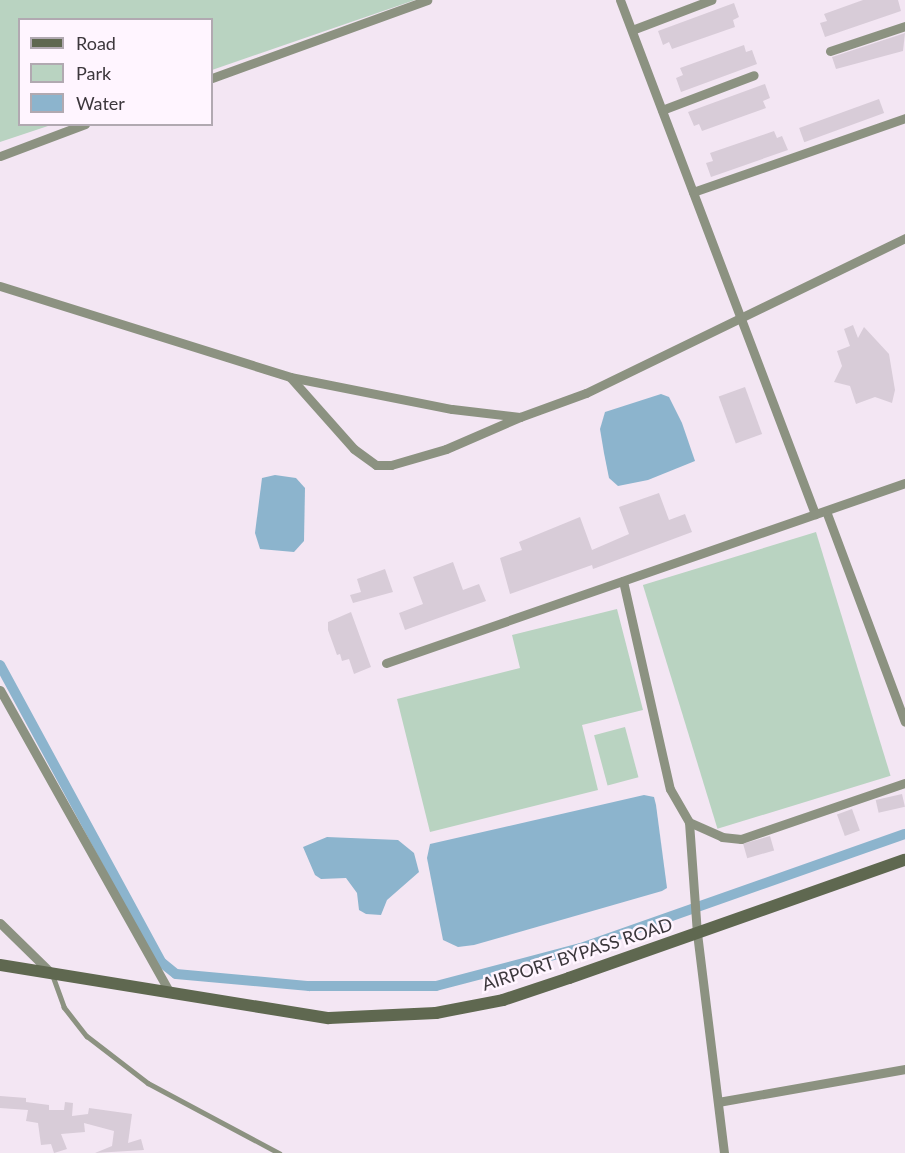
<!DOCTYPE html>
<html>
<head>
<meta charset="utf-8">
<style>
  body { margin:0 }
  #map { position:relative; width:905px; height:1153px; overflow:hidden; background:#f3e6f3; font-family:Lato,sans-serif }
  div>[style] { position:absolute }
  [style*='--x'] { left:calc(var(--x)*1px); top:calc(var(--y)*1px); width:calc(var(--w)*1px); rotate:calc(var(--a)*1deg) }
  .green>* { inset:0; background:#b9d3c1; transform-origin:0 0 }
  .water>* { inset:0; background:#8cb4cd }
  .canal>* { height:10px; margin:-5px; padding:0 5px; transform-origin:5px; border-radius:5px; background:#8cb4cd }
  .building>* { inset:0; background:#d8ccd8; transform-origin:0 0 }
  .lane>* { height:4.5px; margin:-2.25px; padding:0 2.25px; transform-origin:2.25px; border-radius:2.25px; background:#8c9281 }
  .street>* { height:9px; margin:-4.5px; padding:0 4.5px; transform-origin:4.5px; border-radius:4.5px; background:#8c9281 }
  .secondary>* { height:12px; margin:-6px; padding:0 6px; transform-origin:6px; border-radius:6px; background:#5f6850 }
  span { translate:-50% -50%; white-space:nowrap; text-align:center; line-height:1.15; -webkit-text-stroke:5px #fff5ff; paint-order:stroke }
  .street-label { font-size:18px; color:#3c373c }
  .legend { position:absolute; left:18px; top:18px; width:195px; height:108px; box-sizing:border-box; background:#fff5ff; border:2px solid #b1a9b1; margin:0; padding:8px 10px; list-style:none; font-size:18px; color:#3c373c }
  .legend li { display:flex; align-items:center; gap:12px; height:30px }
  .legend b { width:30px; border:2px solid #b1a9b1 }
</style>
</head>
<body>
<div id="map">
  <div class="green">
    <div style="clip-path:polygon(0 0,415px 0,212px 70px,212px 20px,20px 20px,20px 124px,51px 125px,0 142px)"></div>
    <div style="left:816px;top:532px;width:255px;height:181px;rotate:73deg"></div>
    <div style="clip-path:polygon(617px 609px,643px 710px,582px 725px,598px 790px,430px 832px,397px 699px,520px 668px,512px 635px)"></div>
    <div style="left:625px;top:727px;width:52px;height:32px;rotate:75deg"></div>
  </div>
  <div class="water">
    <div style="clip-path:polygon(661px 394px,669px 397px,682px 423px,695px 461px,648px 480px,618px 486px,609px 478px,604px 453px,600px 429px,605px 412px)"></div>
    <div style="clip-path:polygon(275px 475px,296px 478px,305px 488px,304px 541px,294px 552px,260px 549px,255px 533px,262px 478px)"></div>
    <div style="clip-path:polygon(644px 795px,654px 797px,656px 805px,667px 888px,662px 891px,474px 945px,458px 947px,443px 940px,427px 858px,430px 844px)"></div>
    <div style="clip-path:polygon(327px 837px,398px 840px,414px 853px,419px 872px,387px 900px,381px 915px,366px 914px,359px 910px,357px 893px,346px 878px,321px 879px,315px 875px,303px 847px)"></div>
  </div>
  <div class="canal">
    <div style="--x:0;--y:665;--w:338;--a:61.5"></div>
    <div style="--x:161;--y:962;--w:19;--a:39"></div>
    <div style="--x:176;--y:974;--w:134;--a:5.2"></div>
    <div style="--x:309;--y:986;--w:127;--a:0"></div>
    <div style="--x:436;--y:986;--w:150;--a:-14.7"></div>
    <div style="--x:581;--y:948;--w:343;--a:-19.4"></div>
  </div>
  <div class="building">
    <div style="clip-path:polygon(863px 0,898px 0,901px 11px,825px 37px,820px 23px,827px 21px,824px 14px)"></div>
    <div style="clip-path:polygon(734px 3px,739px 17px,733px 20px,735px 27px,672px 49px,669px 42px,663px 45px,658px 31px)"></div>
    <div style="clip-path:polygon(905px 33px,903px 51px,836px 69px,832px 57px)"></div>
    <div style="clip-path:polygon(744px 45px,746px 52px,752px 50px,757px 64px,681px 92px,676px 78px,683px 75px,680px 68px)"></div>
    <div style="clip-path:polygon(765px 84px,770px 98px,763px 101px,766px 108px,702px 131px,699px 124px,694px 126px,688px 112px)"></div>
    <div style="left:879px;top:99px;width:15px;height:85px;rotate:70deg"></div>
    <div style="clip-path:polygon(774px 131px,777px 138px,782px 136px,788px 150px,711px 177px,706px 163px,713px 161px,710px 153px)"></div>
    <div style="clip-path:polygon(853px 325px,858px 338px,864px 327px,889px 354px,895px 390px,892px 403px,875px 397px,856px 404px,850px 386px,834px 382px,842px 366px,837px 351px,850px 346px,844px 329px)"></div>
    <div style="left:745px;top:387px;width:50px;height:28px;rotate:70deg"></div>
    <div style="clip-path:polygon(659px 493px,669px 520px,685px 514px,692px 532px,593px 569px,592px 565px,510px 594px,500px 558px,522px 550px,519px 542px,580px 517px,592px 550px,629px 534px,619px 507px)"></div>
    <div style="clip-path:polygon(453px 562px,463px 590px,479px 584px,486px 601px,405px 630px,399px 613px,423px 604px,413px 577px)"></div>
    <div style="clip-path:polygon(385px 569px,393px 592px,353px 603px,350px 595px,361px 592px,357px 579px)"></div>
    <div style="clip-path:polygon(351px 612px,371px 667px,354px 674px,349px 659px,342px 661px,340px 654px,337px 655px,328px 630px,328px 622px)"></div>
    <div style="left:902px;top:794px;width:13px;height:27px;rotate:77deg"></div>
    <div style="left:852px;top:809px;width:23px;height:16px;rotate:70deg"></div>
    <div style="left:770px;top:836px;width:15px;height:28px;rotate:74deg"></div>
    <div style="clip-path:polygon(0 1096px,26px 1098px,26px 1102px,49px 1105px,49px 1110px,64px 1110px,65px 1102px,73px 1103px,72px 1116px,88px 1114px,89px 1108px,132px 1114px,128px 1143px,141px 1139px,144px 1150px,95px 1153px,112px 1146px,114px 1131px,84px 1123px,85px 1132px,61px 1134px,67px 1149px,54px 1153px,51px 1144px,41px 1145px,38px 1123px,26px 1121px,28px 1110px,0 1108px)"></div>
  </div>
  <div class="lane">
    <div style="--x:53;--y:976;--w:33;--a:70"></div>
    <div style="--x:64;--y:1007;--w:37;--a:52"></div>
    <div style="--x:87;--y:1036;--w:77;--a:37.6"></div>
    <div style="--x:148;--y:1083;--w:149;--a:28.1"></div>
  </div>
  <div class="street">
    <div style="--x:620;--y:0;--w:550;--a:69.22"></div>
    <div style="--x:632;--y:30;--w:85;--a:-20.8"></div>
    <div style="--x:830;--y:51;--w:79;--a:-18.4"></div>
    <div style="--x:212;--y:78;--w:229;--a:-19.9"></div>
    <div style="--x:662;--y:110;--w:98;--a:-20.8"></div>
    <div style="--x:0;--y:156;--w:91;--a:-20.6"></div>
    <div style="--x:693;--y:192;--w:225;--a:-19.2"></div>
    <div style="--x:0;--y:286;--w:304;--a:17.4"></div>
    <div style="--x:290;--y:377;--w:165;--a:11.2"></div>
    <div style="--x:452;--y:409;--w:68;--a:6.7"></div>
    <div style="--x:520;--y:417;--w:70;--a:-20"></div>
    <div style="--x:586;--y:393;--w:355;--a:-25.9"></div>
    <div style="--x:290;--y:377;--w:96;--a:48.4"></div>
    <div style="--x:354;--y:449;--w:27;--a:36"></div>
    <div style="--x:376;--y:465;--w:15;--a:0"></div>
    <div style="--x:391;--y:465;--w:57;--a:-16.2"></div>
    <div style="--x:446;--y:449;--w:81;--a:-23.4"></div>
    <div style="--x:826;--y:511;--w:225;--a:69.5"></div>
    <div style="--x:623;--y:581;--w:213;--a:77.3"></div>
    <div style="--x:670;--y:789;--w:38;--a:60"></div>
    <div style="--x:689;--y:822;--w:36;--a:24"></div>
    <div style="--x:722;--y:837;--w:19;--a:6"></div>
    <div style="--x:741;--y:839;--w:173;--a:-18.9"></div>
    <div style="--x:386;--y:663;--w:549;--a:-19.13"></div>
    <div style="--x:0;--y:690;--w:347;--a:60.7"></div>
    <div style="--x:689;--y:822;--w:111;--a:85.9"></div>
    <div style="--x:697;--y:933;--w:222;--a:83"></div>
    <div style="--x:0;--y:923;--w:73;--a:44.4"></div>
    <div style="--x:718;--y:1102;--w:190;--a:-10"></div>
  </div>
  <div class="secondary">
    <div style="--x:0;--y:965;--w:333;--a:9.2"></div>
    <div style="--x:329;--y:1018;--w:107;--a:-2.7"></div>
    <div style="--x:436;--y:1013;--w:68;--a:-11"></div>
    <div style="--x:503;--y:1000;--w:70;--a:-18.4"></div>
    <div style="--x:569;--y:978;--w:356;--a:-19.4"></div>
  </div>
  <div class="street-label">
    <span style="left:577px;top:954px;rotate:-18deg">AIRPORT BYPASS ROAD</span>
  </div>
  <ul class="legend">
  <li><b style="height:8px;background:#5f6850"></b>Road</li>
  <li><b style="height:16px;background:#b9d3c1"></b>Park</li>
  <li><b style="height:16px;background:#8cb4cd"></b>Water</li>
  </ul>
</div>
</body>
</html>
